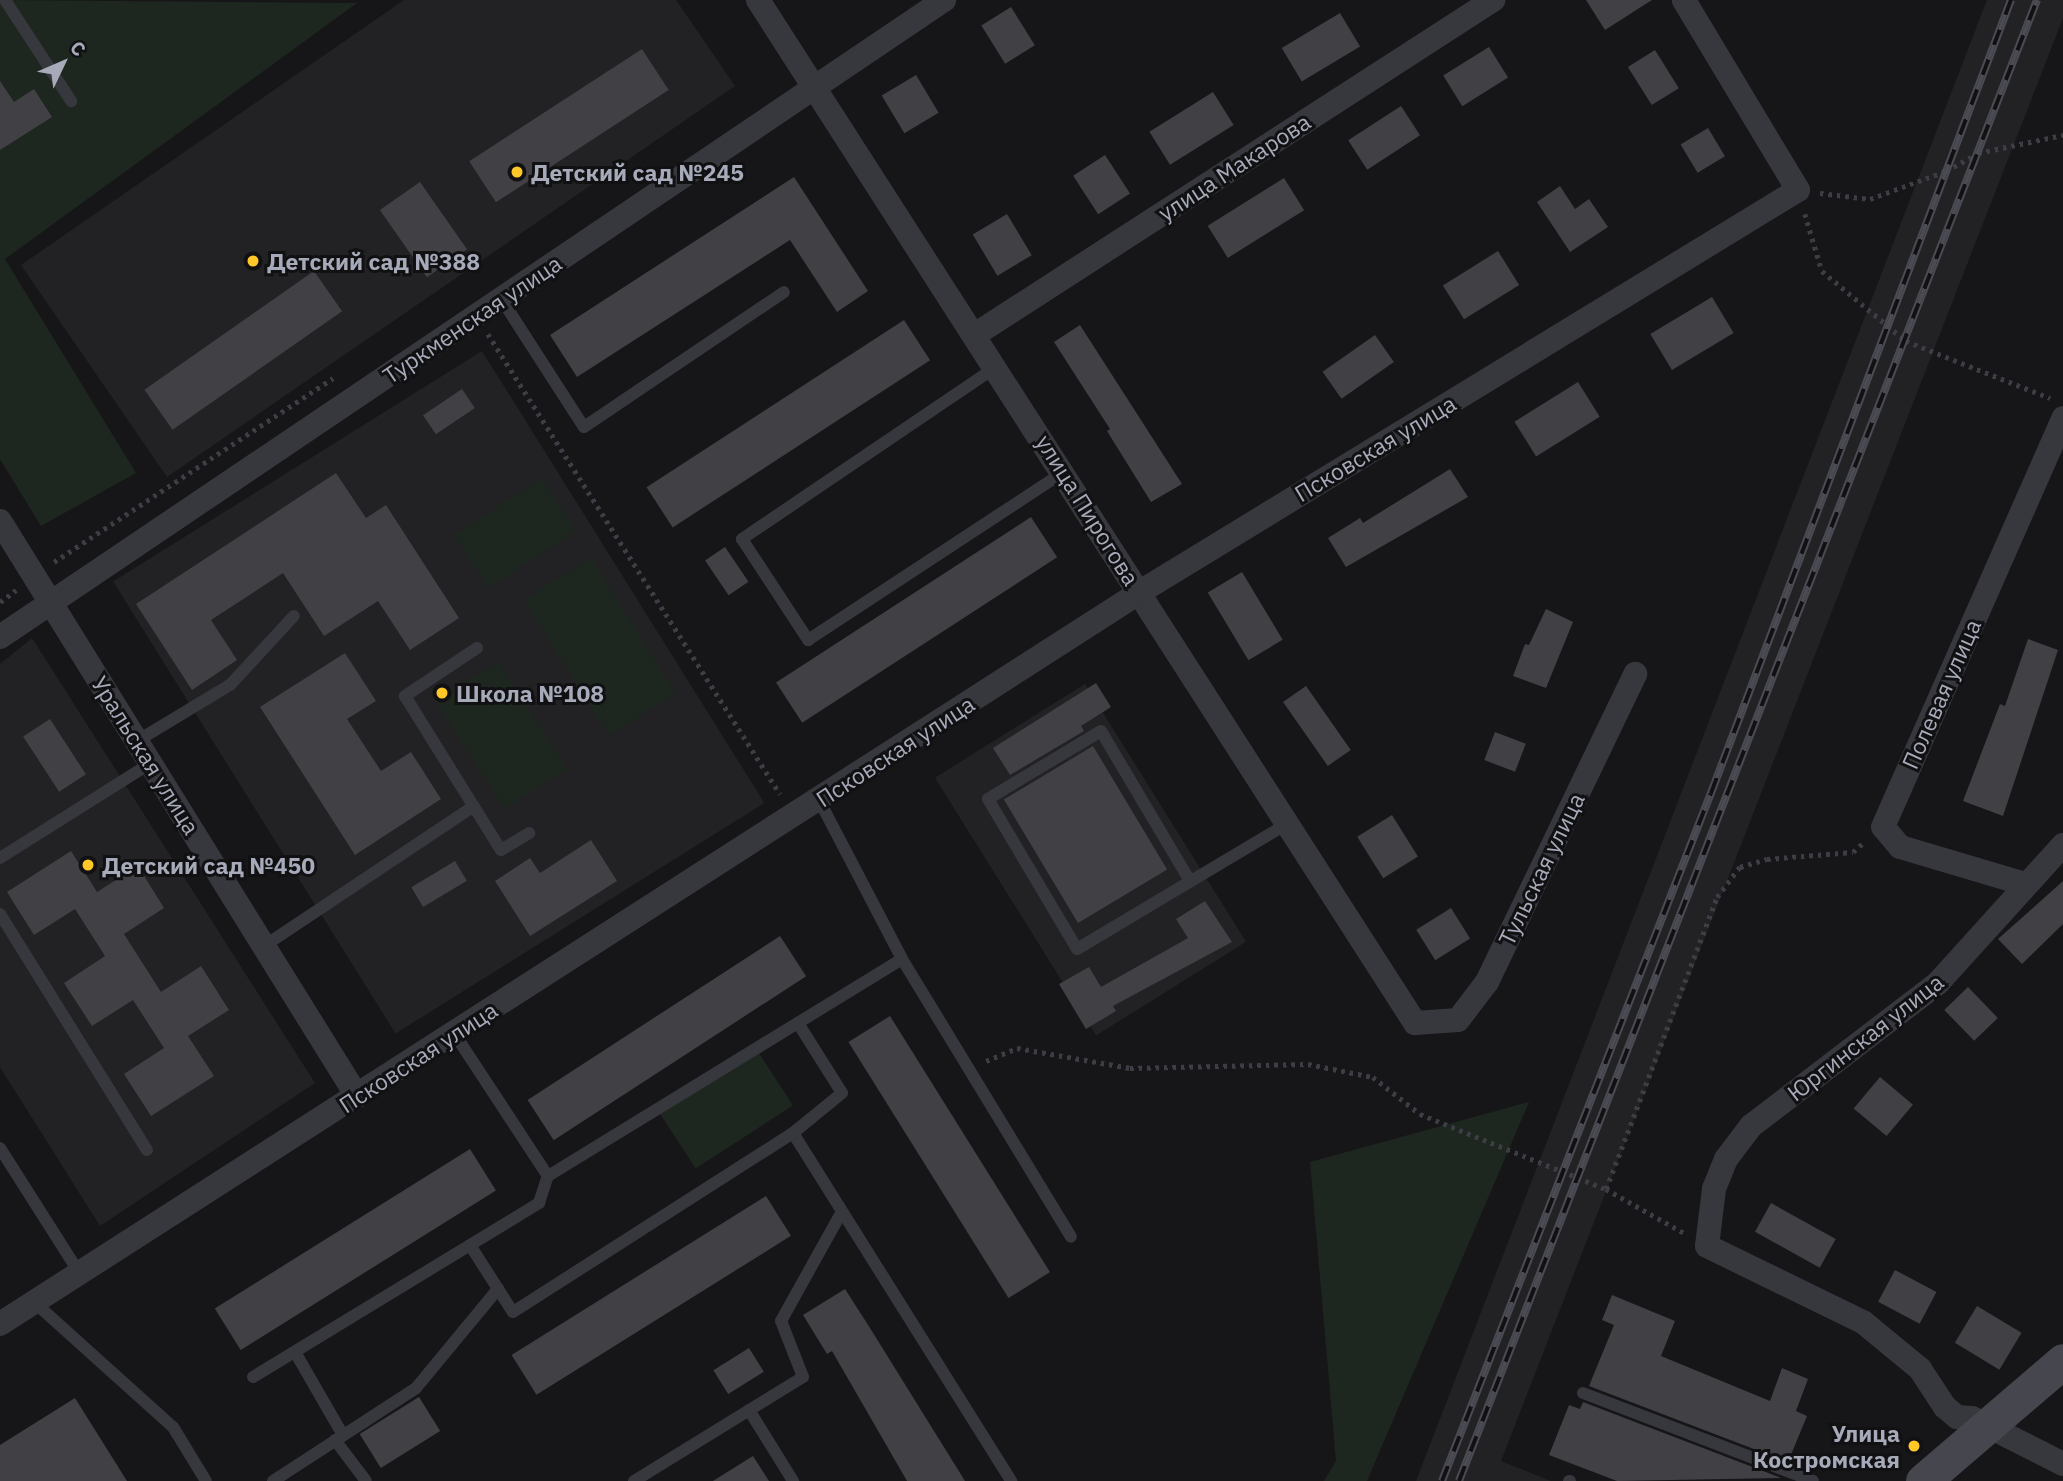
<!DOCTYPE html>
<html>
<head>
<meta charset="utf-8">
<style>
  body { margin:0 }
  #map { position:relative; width:2063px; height:1481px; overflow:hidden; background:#161618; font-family:"IBM Plex Sans",sans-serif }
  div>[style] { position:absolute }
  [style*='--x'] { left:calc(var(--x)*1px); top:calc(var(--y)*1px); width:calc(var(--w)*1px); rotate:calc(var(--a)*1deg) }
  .built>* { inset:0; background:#222225; transform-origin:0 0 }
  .green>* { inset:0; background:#1e271f; transform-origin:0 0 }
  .building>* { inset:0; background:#404045; transform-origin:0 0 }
  .path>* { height:4.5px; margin-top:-2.25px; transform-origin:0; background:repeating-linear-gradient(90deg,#3d3e45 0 3.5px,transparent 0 8.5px) }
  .lane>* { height:12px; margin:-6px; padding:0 6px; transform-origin:6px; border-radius:6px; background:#37373e }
  .street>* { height:24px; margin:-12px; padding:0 12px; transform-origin:12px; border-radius:12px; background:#37373e }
  .secondary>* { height:35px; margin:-17.5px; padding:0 17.5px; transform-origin:17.5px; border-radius:17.5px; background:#45464e }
  .rail>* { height:8px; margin-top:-4px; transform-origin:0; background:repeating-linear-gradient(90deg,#111113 0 16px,#4a4b53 0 32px); box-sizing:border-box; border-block:2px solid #4a4b53 }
  .dots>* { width:19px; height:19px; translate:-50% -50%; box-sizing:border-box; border:4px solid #111113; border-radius:50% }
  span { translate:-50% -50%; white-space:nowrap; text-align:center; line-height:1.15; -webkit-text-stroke:6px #111113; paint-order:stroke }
  .street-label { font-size:23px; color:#a7abb9 }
  .poi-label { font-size:23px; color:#a7abb9; font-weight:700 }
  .left { translate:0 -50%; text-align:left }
  .right { translate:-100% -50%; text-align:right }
  .north { position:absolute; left:28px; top:28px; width:70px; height:70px; -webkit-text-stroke:5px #111113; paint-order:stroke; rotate:46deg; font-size:19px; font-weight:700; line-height:28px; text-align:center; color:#a7abb9 }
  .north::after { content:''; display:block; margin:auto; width:24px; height:32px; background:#a7abb9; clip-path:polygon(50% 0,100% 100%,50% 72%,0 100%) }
</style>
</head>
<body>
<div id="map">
  <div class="built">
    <div style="clip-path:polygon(404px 0,676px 0,735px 86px,167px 477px,21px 265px)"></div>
    <div style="clip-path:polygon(1987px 0,2063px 0,2063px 18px,1501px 1461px,1551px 1481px,1416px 1481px)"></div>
    <div style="left:482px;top:351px;width:533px;height:435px;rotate:58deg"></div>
    <div style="clip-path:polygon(32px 638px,315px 1083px,100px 1226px,0 1067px,0 664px)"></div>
    <div style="left:1085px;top:684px;width:304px;height:177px;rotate:58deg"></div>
  </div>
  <div class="green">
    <div style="clip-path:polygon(0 0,357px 3px,5px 259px,136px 473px,41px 526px,0 459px)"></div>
    <div style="left:542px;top:478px;width:63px;height:105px;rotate:57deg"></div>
    <div style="left:591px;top:558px;width:160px;height:79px;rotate:58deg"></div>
    <div style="left:498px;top:662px;width:127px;height:74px;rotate:57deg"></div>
    <div style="left:757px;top:1050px;width:66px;height:116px;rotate:57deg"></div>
    <div style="clip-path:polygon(1529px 1102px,1367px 1481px,1324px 1481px,1336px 1461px,1310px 1162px)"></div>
  </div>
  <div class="building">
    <div style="clip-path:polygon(1586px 0,1652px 0,1605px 30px)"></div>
    <div style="left:1011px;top:7px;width:45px;height:35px;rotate:58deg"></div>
    <div style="left:1340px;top:13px;width:39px;height:68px;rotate:59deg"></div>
    <div style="left:1489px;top:47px;width:36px;height:54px;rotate:58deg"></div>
    <div style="left:642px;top:49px;width:49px;height:206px;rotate:57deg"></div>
    <div style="left:1655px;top:50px;width:45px;height:32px;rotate:58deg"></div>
    <div style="left:916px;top:75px;width:44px;height:40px;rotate:59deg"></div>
    <div style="clip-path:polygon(0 81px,14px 102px,34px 89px,52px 117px,0 150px)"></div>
    <div style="left:1213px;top:92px;width:39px;height:75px;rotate:58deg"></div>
    <div style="left:1401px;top:106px;width:35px;height:63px;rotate:57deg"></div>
    <div style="left:1708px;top:128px;width:33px;height:32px;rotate:59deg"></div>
    <div style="left:1105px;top:155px;width:46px;height:38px;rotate:57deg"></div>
    <div style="clip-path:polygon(794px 177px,868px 291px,837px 312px,790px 240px,577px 377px,550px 335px)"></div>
    <div style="left:1284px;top:178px;width:38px;height:90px;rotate:58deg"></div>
    <div style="left:420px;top:182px;width:82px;height:49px;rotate:55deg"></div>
    <div style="clip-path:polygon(1560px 186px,1575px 209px,1589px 199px,1608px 227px,1570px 252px,1537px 202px)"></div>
    <div style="left:1007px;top:214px;width:48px;height:40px;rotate:59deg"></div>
    <div style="left:1498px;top:251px;width:40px;height:65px;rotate:58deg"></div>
    <div style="left:314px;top:271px;width:49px;height:207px;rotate:55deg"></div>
    <div style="left:1712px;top:297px;width:42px;height:72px;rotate:59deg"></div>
    <div style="left:904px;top:320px;width:48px;height:307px;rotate:57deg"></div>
    <div style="clip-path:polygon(1080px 325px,1182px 484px,1151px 502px,1107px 431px,1110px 429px,1054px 342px)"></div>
    <div style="left:1375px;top:335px;width:33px;height:64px;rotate:55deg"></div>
    <div style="left:1578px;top:382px;width:41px;height:75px;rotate:58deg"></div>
    <div style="left:462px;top:389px;width:23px;height:47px;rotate:56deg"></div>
    <div style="clip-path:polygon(1450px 469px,1468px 497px,1346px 567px,1328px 538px,1360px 518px,1363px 523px)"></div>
    <div style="clip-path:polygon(336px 473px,366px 518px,386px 505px,459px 618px,410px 650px,378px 601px,324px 636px,283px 573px,211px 620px,237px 660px,192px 690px,136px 604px)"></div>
    <div style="left:1031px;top:517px;width:48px;height:304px;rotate:57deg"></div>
    <div style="left:725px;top:547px;width:42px;height:24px;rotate:56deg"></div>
    <div style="left:1242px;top:572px;width:79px;height:40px;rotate:59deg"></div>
    <div style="clip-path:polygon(1546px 609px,1573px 622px,1546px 688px,1513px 676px,1525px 644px,1529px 645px)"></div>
    <div style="clip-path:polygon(2028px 639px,2058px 650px,2003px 816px,1963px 801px,2000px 704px,2005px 706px)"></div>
    <div style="clip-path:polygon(345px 653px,376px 701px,347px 719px,381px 771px,411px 752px,441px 799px,355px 855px,260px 707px)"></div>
    <div style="clip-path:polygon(1096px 683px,1111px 707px,1081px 726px,1084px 731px,1010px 775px,993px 748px)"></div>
    <div style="left:1306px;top:686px;width:78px;height:28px;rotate:55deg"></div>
    <div style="left:50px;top:719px;width:66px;height:32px;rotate:57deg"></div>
    <div style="left:1495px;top:732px;width:33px;height:30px;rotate:21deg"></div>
    <div style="left:1093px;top:746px;width:144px;height:104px;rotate:59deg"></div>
    <div style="left:1392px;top:815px;width:49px;height:41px;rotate:58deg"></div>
    <div style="clip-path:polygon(591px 840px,617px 881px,530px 936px,495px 881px,530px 858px,540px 873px)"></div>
    <div style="clip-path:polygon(71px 851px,97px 892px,138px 866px,164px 908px,124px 934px,161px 992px,201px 966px,229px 1010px,188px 1036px,214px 1076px,151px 1116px,124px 1074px,164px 1048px,133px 1000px,92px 1026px,64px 983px,105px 956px,75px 909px,34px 935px,7px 892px)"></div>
    <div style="left:455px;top:861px;width:23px;height:51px;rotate:59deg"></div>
    <div style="clip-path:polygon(2063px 881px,2063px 924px,2022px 964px,1998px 939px)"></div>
    <div style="clip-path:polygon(1205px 901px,1232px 942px,1113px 1006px,1116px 1011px,1086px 1029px,1059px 984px,1089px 967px,1101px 987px,1188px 938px,1176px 919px)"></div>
    <div style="left:1451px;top:908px;width:36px;height:41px;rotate:58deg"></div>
    <div style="left:780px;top:936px;width:48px;height:301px;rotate:57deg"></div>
    <div style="left:1968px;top:987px;width:43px;height:33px;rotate:46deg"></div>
    <div style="left:890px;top:1016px;width:302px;height:49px;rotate:58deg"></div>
    <div style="left:1880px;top:1077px;width:43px;height:41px;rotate:40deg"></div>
    <div style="left:470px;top:1149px;width:49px;height:301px;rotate:58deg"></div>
    <div style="left:766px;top:1196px;width:47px;height:300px;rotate:58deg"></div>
    <div style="left:1771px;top:1203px;width:74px;height:33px;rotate:29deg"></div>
    <div style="left:1895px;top:1270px;width:47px;height:36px;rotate:28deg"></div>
    <div style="clip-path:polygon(845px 1289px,870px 1328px,965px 1481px,907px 1481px,832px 1351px,827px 1354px,803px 1315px)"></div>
    <div style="clip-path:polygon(1612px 1295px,1675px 1321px,1661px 1356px,1770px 1401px,1782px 1368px,1808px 1379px,1796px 1411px,1807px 1416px,1788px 1462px,1589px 1386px,1614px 1325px,1602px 1320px)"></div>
    <div style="left:1977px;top:1306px;width:52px;height:43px;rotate:31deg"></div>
    <div style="left:749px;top:1348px;width:28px;height:42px;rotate:58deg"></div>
    <div style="left:419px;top:1397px;width:40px;height:70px;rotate:58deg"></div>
    <div style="clip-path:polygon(75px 1398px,127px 1481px,0 1481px,0 1445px)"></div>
    <div style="clip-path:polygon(1583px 1402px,1781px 1478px,1617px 1481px,1549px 1455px,1569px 1405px,1580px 1409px)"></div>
    <div style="clip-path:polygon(753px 1456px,769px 1481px,713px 1481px)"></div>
  </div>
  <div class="path">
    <div style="--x:1820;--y:193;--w:50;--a:6.8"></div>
    <div style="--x:1870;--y:199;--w:81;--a:-20.2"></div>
    <div style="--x:1946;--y:171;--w:37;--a:-29"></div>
    <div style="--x:1978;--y:153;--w:87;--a:-12"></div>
    <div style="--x:1805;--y:214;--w:59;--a:73.4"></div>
    <div style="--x:1822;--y:271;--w:109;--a:39.8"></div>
    <div style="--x:1906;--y:341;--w:155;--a:21.6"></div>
    <div style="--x:488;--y:334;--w:545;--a:57.59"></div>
    <div style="--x:54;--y:562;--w:334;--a:-33.4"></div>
    <div style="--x:0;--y:602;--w:20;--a:-37"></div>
    <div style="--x:986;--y:1061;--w:34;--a:-23"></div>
    <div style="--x:1017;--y:1048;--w:115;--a:10"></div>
    <div style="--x:1130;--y:1068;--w:178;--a:-1.3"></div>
    <div style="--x:1308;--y:1064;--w:66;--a:11.3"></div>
    <div style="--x:1373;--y:1077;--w:60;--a:38.2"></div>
    <div style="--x:1420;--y:1114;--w:201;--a:22"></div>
    <div style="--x:1606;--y:1189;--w:90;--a:29.4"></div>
    <div style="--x:1606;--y:1189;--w:312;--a:-69.2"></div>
    <div style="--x:1717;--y:897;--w:38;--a:-53"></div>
    <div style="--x:1740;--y:867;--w:28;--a:-17"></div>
    <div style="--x:1767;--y:859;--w:86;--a:-4.7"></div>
    <div style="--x:1853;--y:852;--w:13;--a:-42"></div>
  </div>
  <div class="lane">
    <div style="--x:5;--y:0;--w:121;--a:56.8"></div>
    <div style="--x:502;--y:300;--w:151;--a:57.2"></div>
    <div style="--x:584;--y:427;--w:241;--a:-34"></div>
    <div style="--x:996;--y:367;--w:307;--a:145.9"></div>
    <div style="--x:742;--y:539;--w:121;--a:56.8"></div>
    <div style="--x:808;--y:640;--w:306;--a:-33.3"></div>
    <div style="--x:477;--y:648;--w:87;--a:146.3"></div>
    <div style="--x:405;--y:696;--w:181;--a:58.1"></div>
    <div style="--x:501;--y:850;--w:33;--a:-31"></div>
    <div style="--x:137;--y:741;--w:109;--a:-31.1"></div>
    <div style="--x:230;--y:685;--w:94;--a:-47.2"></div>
    <div style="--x:819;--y:800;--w:179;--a:62.4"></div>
    <div style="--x:902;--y:959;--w:325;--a:58.7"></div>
    <div style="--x:0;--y:858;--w:178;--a:-32.2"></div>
    <div style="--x:1190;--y:881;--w:174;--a:-120.7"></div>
    <div style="--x:1101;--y:731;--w:132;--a:149"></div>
    <div style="--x:988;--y:799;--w:174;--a:59.3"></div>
    <div style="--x:1077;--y:949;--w:244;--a:-30.8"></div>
    <div style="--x:0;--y:914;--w:278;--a:58.1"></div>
    <div style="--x:264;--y:946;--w:252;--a:-33.7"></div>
    <div style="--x:454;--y:1033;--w:171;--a:56.7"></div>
    <div style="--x:793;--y:1133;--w:411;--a:57.9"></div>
    <div style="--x:0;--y:1148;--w:149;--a:57.6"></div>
    <div style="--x:470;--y:1245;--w:52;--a:57.5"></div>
    <div style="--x:34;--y:1302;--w:187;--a:42"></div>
    <div style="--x:173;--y:1427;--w:63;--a:58.6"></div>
    <div style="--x:295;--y:1352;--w:96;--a:60"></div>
    <div style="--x:253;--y:1377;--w:335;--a:-31.3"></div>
    <div style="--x:539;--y:1203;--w:28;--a:-72"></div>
    <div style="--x:548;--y:1176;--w:415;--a:-31.5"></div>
    <div style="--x:1583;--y:1393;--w:246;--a:20.9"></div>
    <div style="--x:749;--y:1410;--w:84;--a:58.2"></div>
    <div style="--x:335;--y:1440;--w:51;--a:52.9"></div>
    <div style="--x:273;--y:1481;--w:171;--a:-33"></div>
    <div style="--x:416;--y:1388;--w:129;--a:-50.4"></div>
    <div style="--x:498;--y:1289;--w:27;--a:57"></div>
    <div style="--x:513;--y:1312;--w:332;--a:-32.6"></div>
    <div style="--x:793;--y:1133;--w:63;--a:-39.2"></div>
    <div style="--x:842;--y:1093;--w:83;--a:-122.2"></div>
    <div style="--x:634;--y:1481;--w:198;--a:-31.6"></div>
    <div style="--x:803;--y:1377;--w:60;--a:-111.4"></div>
    <div style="--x:781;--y:1321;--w:124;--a:-60.9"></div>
    <div style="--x:1569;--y:1481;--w:1;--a:0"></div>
  </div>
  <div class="street">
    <div style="--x:758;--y:0;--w:1216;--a:57.29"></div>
    <div style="--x:1415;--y:1023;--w:43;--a:-4"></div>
    <div style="--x:1458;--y:1020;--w:48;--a:-52.7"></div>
    <div style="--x:1487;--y:982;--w:342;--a:-64.3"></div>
    <div style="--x:976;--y:334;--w:616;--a:-32.86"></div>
    <div style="--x:0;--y:521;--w:677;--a:58.17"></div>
    <div style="--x:0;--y:637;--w:1139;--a:-34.01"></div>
    <div style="--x:2063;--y:845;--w:186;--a:132.2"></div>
    <div style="--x:1938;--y:983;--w:235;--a:142.6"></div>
    <div style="--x:1751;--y:1126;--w:41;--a:127.1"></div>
    <div style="--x:1726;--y:1159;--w:32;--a:112"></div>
    <div style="--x:1714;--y:1189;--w:57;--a:97"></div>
    <div style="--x:1707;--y:1246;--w:174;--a:26"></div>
    <div style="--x:1863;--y:1322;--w:74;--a:39.5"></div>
    <div style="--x:1920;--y:1369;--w:45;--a:56.7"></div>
    <div style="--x:1945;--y:1407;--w:16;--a:40"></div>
    <div style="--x:1957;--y:1417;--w:15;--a:4"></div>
    <div style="--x:1972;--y:1418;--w:102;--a:26.8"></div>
    <div style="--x:2025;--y:884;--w:130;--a:-163.5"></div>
    <div style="--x:1900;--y:847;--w:26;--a:-130"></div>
    <div style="--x:1883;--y:827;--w:447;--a:-66.2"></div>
    <div style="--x:0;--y:1324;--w:1355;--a:-32.7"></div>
    <div style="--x:1140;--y:592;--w:771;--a:-31.42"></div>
    <div style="--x:1798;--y:190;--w:222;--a:-121"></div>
  </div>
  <div class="secondary">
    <div style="--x:1923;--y:1481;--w:184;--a:-40.6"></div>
  </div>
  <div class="rail">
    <div style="--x:1442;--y:1481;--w:739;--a:-68.65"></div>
    <div style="--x:1711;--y:793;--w:848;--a:-69.28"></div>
    <div style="--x:1459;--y:1481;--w:1590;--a:-68.68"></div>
  </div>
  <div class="dots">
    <div style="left:517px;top:172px;background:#ffc727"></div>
    <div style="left:253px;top:261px;background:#ffc727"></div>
    <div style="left:442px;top:693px;background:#ffc727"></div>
    <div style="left:88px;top:865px;background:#ffc727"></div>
    <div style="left:1914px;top:1446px;background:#ffc727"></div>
  </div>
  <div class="street-label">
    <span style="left:1234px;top:167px;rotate:-33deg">улица Макарова</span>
    <span style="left:472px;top:319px;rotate:-34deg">Туркменская улица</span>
    <span style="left:1375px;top:448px;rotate:-31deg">Псковская улица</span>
    <span style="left:1088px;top:510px;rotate:58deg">улица Пирогова</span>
    <span style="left:1941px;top:694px;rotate:-66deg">Полевая улица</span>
    <span style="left:895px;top:751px;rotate:-33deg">Псковская улица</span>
    <span style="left:146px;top:755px;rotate:58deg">Уральская улица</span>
    <span style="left:1541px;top:869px;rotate:-64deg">Тульская улица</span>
    <span style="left:1865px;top:1037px;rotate:-38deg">Юргинская улица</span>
    <span style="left:418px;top:1057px;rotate:-33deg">Псковская улица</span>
  </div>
  <div class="poi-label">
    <span class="left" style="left:531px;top:172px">Детский сад №245</span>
    <span class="left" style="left:267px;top:261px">Детский сад №388</span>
    <span class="left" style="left:456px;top:693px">Школа №108</span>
    <span class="left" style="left:102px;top:865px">Детский сад №450</span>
    <span class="right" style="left:1900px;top:1446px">Улица<br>Костромская</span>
  </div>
  <div class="north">С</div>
</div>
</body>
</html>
